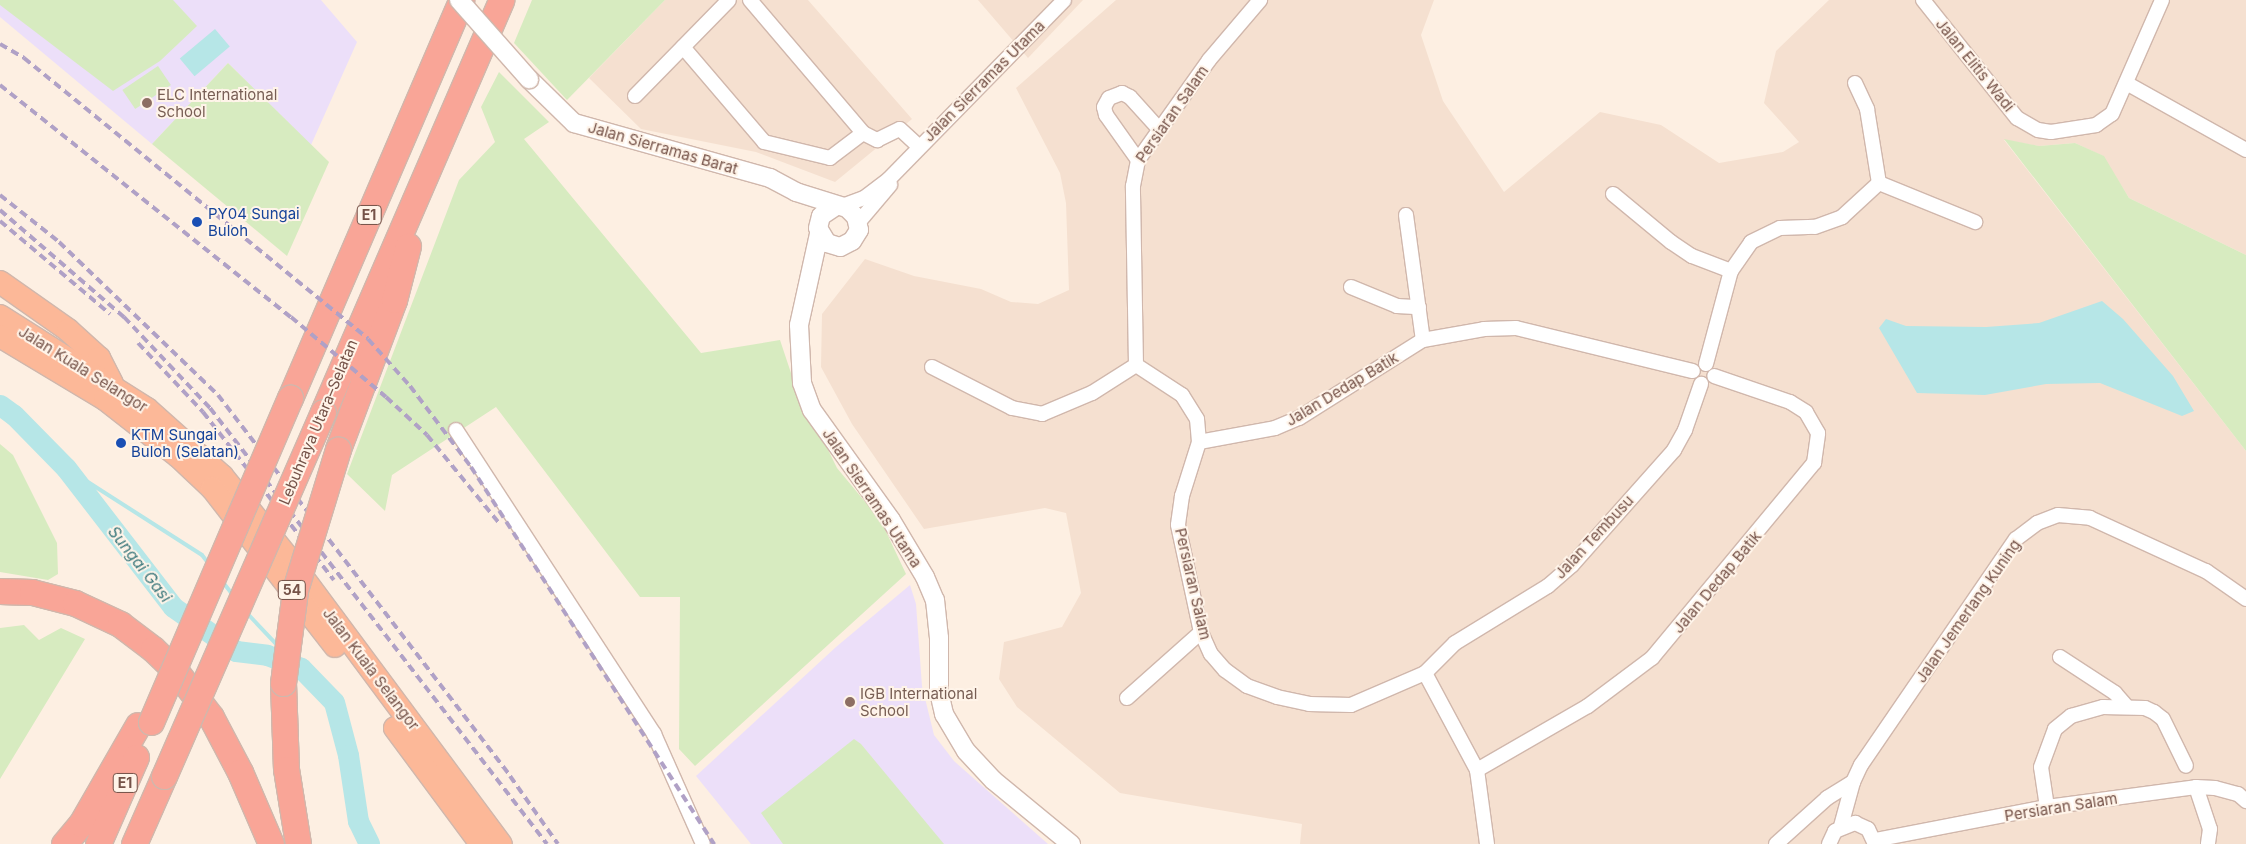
<!DOCTYPE html>
<html>
<head>
<meta charset="utf-8">
<style>
  body { margin:0 }
  #map { position:relative; width:2246px; height:844px; overflow:hidden; background:#fdefe2; font-family:Inter,sans-serif }
  div>[style] { position:absolute }
  [style*='--x'] { left:calc(var(--x)*1px); top:calc(var(--y)*1px); width:calc(var(--w)*1px); rotate:calc(var(--a)*1deg) }
  .residential>* { inset:0; background:#f5e0d0 }
  .education>* { inset:0; background:#ecdff9 }
  .green>* { inset:0; background:#d7ebc0; transform-origin:0 0 }
  .water>* { inset:0; background:#b6e6e7; transform-origin:0 0 }
  .stream>* { height:4px; margin:-2px; padding:0 2px; transform-origin:2px; border-radius:2px; background:#b6e6e7 }
  .river>* { height:21px; margin:-10.5px; padding:0 10.5px; transform-origin:10.5px; border-radius:10.5px; background:#b6e6e7 }
  .roads { filter:drop-shadow(1px 0 #d0b7ac) drop-shadow(-1px 0 #d0b7ac) drop-shadow(0 1px #d0b7ac) drop-shadow(0 -1px #d0b7ac) }
  .minor>* { height:14px; margin:-7px; padding:0 7px; transform-origin:7px; border-radius:7px; background:#fff }
  .tertiary>* { height:18px; margin:-9px; padding:0 9px; transform-origin:9px; border-radius:9px; background:#fff }
  .trunk>* { height:22px; margin:-11px; padding:0 11px; transform-origin:11px; border-radius:11px; background:#fcb898 }
  .motorway>* { height:25px; margin:-12.5px; padding:0 12.5px; transform-origin:12.5px; border-radius:12.5px; background:#f9a597 }
  .rail>* { height:4px; margin-top:-2px; transform-origin:0; background:repeating-linear-gradient(90deg,#b0a1c6 0 8px,transparent 0 13px) }
  .bridges { filter:drop-shadow(1px 0 #d0b7ac) drop-shadow(-1px 0 #d0b7ac) drop-shadow(0 1px #d0b7ac) drop-shadow(0 -1px #d0b7ac) }
  .tertiary-bridge>* { height:18px; margin:-9px; padding:0 9px; transform-origin:9px; border-radius:9px; background:#fff }
  .motorway-bridge>* { height:25px; margin:-12.5px; padding:0 12.5px; transform-origin:12.5px; border-radius:12.5px; background:#f9a597 }
  .dots>* { width:14px; height:14px; translate:-50% -50%; box-sizing:border-box; border:2px solid #fff4e9; border-radius:50% }
  span { translate:-50% -50%; white-space:nowrap; text-align:center; line-height:1.15; -webkit-text-stroke:4px #fff4e9; paint-order:stroke }
  .shield-label span { padding:1px 4px; background:#fff4e9; border:1px solid; border-radius:4px; -webkit-text-stroke-width:0 }
  .shield-label { font-size:14px; color:#755248; font-weight:700 }
  .street-label { font-size:15px; color:#755248 }
  .education-label { font-size:15px; color:#785e54 }
  .left { translate:0 -50%; text-align:left }
  .transit-label { font-size:15px; color:#164399 }
  .water-label { font-size:16px; color:#3b787c; font-style:italic }
</style>
</head>
<body>
<div id="map">
  <div class="residential">
    <div style="clip-path:polygon(665px 0,808px 0,912px 119px,835px 182px,756px 152px,641px 129px,589px 78px)"></div>
    <div style="clip-path:polygon(978px 0,1083px 0,1028px 58px)"></div>
    <div style="clip-path:polygon(1116px 0,1434px 0,1421px 35px,1443px 101px,1504px 192px,1600px 112px,1661px 125px,1719px 163px,1783px 152px,1799px 142px,1764px 103px,1776px 51px,1829px 0,2246px 0,2246px 255px,2129px 198px,2103px 156px,2075px 143px,2039px 146px,2004px 140px,2246px 451px,2246px 844px,1300px 844px,1302px 824px,1120px 793px,1017px 707px,999px 679px,1004px 642px,1062px 627px,1081px 593px,1066px 513px,1045px 508px,924px 529px,852px 424px,821px 367px,822px 314px,865px 259px,914px 276px,981px 289px,1011px 302px,1038px 304px,1069px 290px,1066px 203px,1060px 173px,1016px 88px)"></div>
  </div>
  <div class="education">
    <div style="clip-path:polygon(0 0,321px 0,357px 42px,311px 145px,228px 63px,152px 144px,0 17px)"></div>
    <div style="clip-path:polygon(910px 585px,916px 604px,922px 686px,934px 735px,954px 761px,1048px 844px,751px 844px,696px 776px,836px 647px)"></div>
  </div>
  <div class="green">
    <div style="clip-path:polygon(0 0,173px 0,197px 26px,160px 61px,113px 91px,0 5px)"></div>
    <div style="clip-path:polygon(532px 0,665px 0,567px 100px,514px 43px)"></div>
    <div style="clip-path:polygon(228px 63px,329px 162px,287px 256px,152px 144px)"></div>
    <div style="left:158px;top:66px;width:23px;height:43px;rotate:56deg"></div>
    <div style="clip-path:polygon(499px 72px,549px 122px,524px 139px,701px 353px,780px 340px,793px 379px,837px 468px,881px 521px,906px 574px,695px 766px,679px 749px,680px 597px,640px 597px,496px 407px,392px 475px,385px 511px,347px 474px,459px 180px,495px 142px,481px 107px)"></div>
    <div style="clip-path:polygon(2004px 139px,2039px 146px,2075px 143px,2104px 156px,2129px 198px,2246px 255px,2246px 451px)"></div>
    <div style="clip-path:polygon(0 444px,13px 455px,57px 543px,58px 574px,48px 580px,0 572px)"></div>
    <div style="clip-path:polygon(24px 625px,39px 640px,61px 628px,85px 639px,0 779px,0 628px)"></div>
    <div style="clip-path:polygon(854px 739px,861px 744px,944px 844px,783px 844px,761px 813px)"></div>
  </div>
  <div class="water">
    <div style="left:215px;top:29px;width:23px;height:46px;rotate:50deg"></div>
    <div style="clip-path:polygon(2102px 301px,2123px 319px,2173px 376px,2194px 411px,2182px 416px,2100px 383px,2046px 384px,1985px 395px,1917px 393px,1879px 328px,1886px 319px,1906px 326px,1986px 327px,2039px 323px)"></div>
  </div>
  <div class="stream">
    <div style="--x:66;--y:468;--w:161;--a:32.6"></div>
    <div style="--x:202;--y:555;--w:11;--a:52"></div>
    <div style="--x:222;--y:581;--w:18;--a:52"></div>
    <div style="--x:245;--y:611;--w:48;--a:46.7"></div>
  </div>
  <div class="river">
    <div style="--x:0;--y:405;--w:17;--a:36"></div>
    <div style="--x:14;--y:415;--w:74;--a:45.5"></div>
    <div style="--x:66;--y:468;--w:175;--a:52.4"></div>
    <div style="--x:173;--y:607;--w:77;--a:34.9"></div>
    <div style="--x:236;--y:651;--w:31;--a:7"></div>
    <div style="--x:267;--y:655;--w:36;--a:21"></div>
    <div style="--x:301;--y:668;--w:47;--a:45.9"></div>
    <div style="--x:334;--y:702;--w:55;--a:75.2"></div>
    <div style="--x:348;--y:755;--w:67;--a:81.4"></div>
    <div style="--x:358;--y:821;--w:25;--a:64"></div>
  </div>
  <div class="roads">
    <div class="minor">
      <div style="--x:750;--y:0;--w:175;--a:49.6"></div>
      <div style="--x:863;--y:133;--w:16;--a:27"></div>
      <div style="--x:877;--y:140;--w:25;--a:-26"></div>
      <div style="--x:900;--y:129;--w:26;--a:43"></div>
      <div style="--x:1923;--y:0;--w:151;--a:51.5"></div>
      <div style="--x:2017;--y:118;--w:24;--a:30"></div>
      <div style="--x:2038;--y:130;--w:13;--a:9"></div>
      <div style="--x:2051;--y:132;--w:46;--a:-8.8"></div>
      <div style="--x:2096;--y:125;--w:19;--a:-35"></div>
      <div style="--x:2112;--y:114;--w:124;--a:-66.3"></div>
      <div style="--x:683;--y:47;--w:125;--a:49.5"></div>
      <div style="--x:764;--y:142;--w:68;--a:13.6"></div>
      <div style="--x:830;--y:158;--w:41;--a:-37.1"></div>
      <div style="--x:1855;--y:83;--w:29;--a:65"></div>
      <div style="--x:1867;--y:109;--w:75;--a:80.8"></div>
      <div style="--x:2128;--y:84;--w:135;--a:29.2"></div>
      <div style="--x:635;--y:96;--w:134;--a:-45.6"></div>
      <div style="--x:1138;--y:160;--w:55;--a:-125.4"></div>
      <div style="--x:1106;--y:115;--w:8;--a:-104"></div>
      <div style="--x:1104;--y:107;--w:10;--a:-61"></div>
      <div style="--x:1109;--y:98;--w:14;--a:-21"></div>
      <div style="--x:1122;--y:93;--w:9;--a:27"></div>
      <div style="--x:1130;--y:97;--w:43;--a:47.8"></div>
      <div style="--x:1879;--y:183;--w:104;--a:22.1"></div>
      <div style="--x:1613;--y:194;--w:75;--a:39.6"></div>
      <div style="--x:1671;--y:242;--w:25;--a:34"></div>
      <div style="--x:1692;--y:256;--w:42;--a:21"></div>
      <div style="--x:842;--y:206;--w:23;--a:-20"></div>
      <div style="--x:864;--y:198;--w:31;--a:-37"></div>
      <div style="--x:889;--y:179;--w:250;--a:-45.6"></div>
      <div style="--x:1406;--y:215;--w:126;--a:82.3"></div>
      <div style="--x:858;--y:223;--w:50;--a:-49.9"></div>
      <div style="--x:1351;--y:287;--w:50;--a:22.4"></div>
      <div style="--x:1397;--y:306;--w:22;--a:3"></div>
      <div style="--x:1706;--y:364;--w:96;--a:-75"></div>
      <div style="--x:1731;--y:271;--w:35;--a:-55"></div>
      <div style="--x:1751;--y:242;--w:32;--a:-26"></div>
      <div style="--x:1780;--y:228;--w:35;--a:-2"></div>
      <div style="--x:1815;--y:227;--w:29;--a:-20"></div>
      <div style="--x:1842;--y:217;--w:50;--a:-42.6"></div>
      <div style="--x:1136;--y:365;--w:55;--a:33.1"></div>
      <div style="--x:1182;--y:395;--w:28;--a:58"></div>
      <div style="--x:1197;--y:419;--w:23;--a:85"></div>
      <div style="--x:1199;--y:442;--w:57;--a:107.5"></div>
      <div style="--x:1182;--y:496;--w:29;--a:98"></div>
      <div style="--x:1178;--y:525;--w:109;--a:77.9"></div>
      <div style="--x:1201;--y:632;--w:24;--a:66"></div>
      <div style="--x:1211;--y:654;--w:21;--a:49"></div>
      <div style="--x:1225;--y:670;--w:27;--a:36"></div>
      <div style="--x:1247;--y:686;--w:32;--a:20"></div>
      <div style="--x:1277;--y:697;--w:33;--a:12"></div>
      <div style="--x:1309;--y:704;--w:42;--a:1.4"></div>
      <div style="--x:1351;--y:705;--w:81;--a:-23.4"></div>
      <div style="--x:1425;--y:673;--w:42;--a:-45"></div>
      <div style="--x:1455;--y:643;--w:109;--a:-31.5"></div>
      <div style="--x:1548;--y:586;--w:32;--a:-41"></div>
      <div style="--x:1572;--y:565;--w:154;--a:-48.4"></div>
      <div style="--x:1674;--y:450;--w:23;--a:-61"></div>
      <div style="--x:1685;--y:430;--w:49;--a:-70.8"></div>
      <div style="--x:1136;--y:365;--w:179;--a:-91"></div>
      <div style="--x:1133;--y:186;--w:26;--a:-79"></div>
      <div style="--x:1138;--y:160;--w:123;--a:-54.6"></div>
      <div style="--x:1209;--y:60;--w:79;--a:-49.6"></div>
      <div style="--x:932;--y:367;--w:90;--a:27.1"></div>
      <div style="--x:1012;--y:408;--w:31;--a:11"></div>
      <div style="--x:1042;--y:414;--w:54;--a:-22.8"></div>
      <div style="--x:1092;--y:393;--w:52;--a:-32.5"></div>
      <div style="--x:456;--y:430;--w:363;--a:56.9"></div>
      <div style="--x:654;--y:734;--w:120;--a:66"></div>
      <div style="--x:1199;--y:442;--w:77;--a:-10.4"></div>
      <div style="--x:1275;--y:428;--w:26;--a:-23"></div>
      <div style="--x:1299;--y:418;--w:146;--a:-32.2"></div>
      <div style="--x:1423;--y:340;--w:62;--a:-10.2"></div>
      <div style="--x:1484;--y:329;--w:32;--a:-2"></div>
      <div style="--x:1516;--y:328;--w:182;--a:13.7"></div>
      <div style="--x:2060;--y:657;--w:66;--a:33.2"></div>
      <div style="--x:2115;--y:693;--w:18;--a:49"></div>
      <div style="--x:1425;--y:673;--w:110;--a:61.8"></div>
      <div style="--x:1477;--y:770;--w:75;--a:82.3"></div>
      <div style="--x:1127;--y:698;--w:99;--a:-41.7"></div>
      <div style="--x:1477;--y:770;--w:128;--a:-30"></div>
      <div style="--x:1588;--y:706;--w:80;--a:-36.9"></div>
      <div style="--x:1652;--y:658;--w:254;--a:-50.3"></div>
      <div style="--x:1814;--y:463;--w:30;--a:-82"></div>
      <div style="--x:1818;--y:433;--w:24;--a:-120"></div>
      <div style="--x:1806;--y:412;--w:19;--a:-148"></div>
      <div style="--x:1790;--y:402;--w:80;--a:-161.1"></div>
      <div style="--x:2196;--y:787;--w:44;--a:71.6"></div>
      <div style="--x:2210;--y:829;--w:15;--a:98"></div>
      <div style="--x:2047;--y:807;--w:40;--a:-98.5"></div>
      <div style="--x:2041;--y:767;--w:40;--a:-69.8"></div>
      <div style="--x:2055;--y:729;--w:21;--a:-39"></div>
      <div style="--x:2071;--y:716;--w:33;--a:-16"></div>
      <div style="--x:2103;--y:707;--w:42;--a:1.4"></div>
      <div style="--x:2145;--y:708;--w:10;--a:24"></div>
      <div style="--x:2154;--y:712;--w:11;--a:38"></div>
      <div style="--x:2163;--y:719;--w:52;--a:63.9"></div>
      <div style="--x:1841;--y:826;--w:46;--a:-74.7"></div>
      <div style="--x:1853;--y:782;--w:19;--a:-65"></div>
      <div style="--x:1861;--y:765;--w:274;--a:-55.6"></div>
      <div style="--x:2016;--y:539;--w:26;--a:-37"></div>
      <div style="--x:2037;--y:523;--w:22;--a:-21"></div>
      <div style="--x:2058;--y:515;--w:32;--a:5"></div>
      <div style="--x:2090;--y:518;--w:128;--a:24.6"></div>
      <div style="--x:2206;--y:571;--w:49;--a:35"></div>
      <div style="--x:1875;--y:840;--w:175;--a:-10.9"></div>
      <div style="--x:2047;--y:807;--w:150;--a:-7.6"></div>
      <div style="--x:2196;--y:787;--w:19;--a:3"></div>
      <div style="--x:2215;--y:788;--w:24;--a:15"></div>
      <div style="--x:2238;--y:794;--w:11;--a:41"></div>
      <div style="--x:1776;--y:844;--w:69;--a:-42"></div>
      <div style="--x:1827;--y:798;--w:31;--a:-32"></div>
      <div style="--x:1829;--y:844;--w:14;--a:-65"></div>
      <div style="--x:1835;--y:831;--w:22;--a:-22"></div>
      <div style="--x:1855;--y:823;--w:14;--a:25"></div>
      <div style="--x:1868;--y:829;--w:17;--a:65"></div>
    </div>
    <div class="tertiary">
      <div style="--x:529;--y:79;--w:63;--a:44.4"></div>
      <div style="--x:574;--y:123;--w:204;--a:15.7"></div>
      <div style="--x:770;--y:178;--w:30;--a:28"></div>
      <div style="--x:796;--y:192;--w:53;--a:17.4"></div>
      <div style="--x:847;--y:208;--w:13;--a:45"></div>
      <div style="--x:856;--y:217;--w:13;--a:77"></div>
      <div style="--x:859;--y:230;--w:13;--a:122"></div>
      <div style="--x:852;--y:241;--w:13;--a:153"></div>
      <div style="--x:840;--y:247;--w:14;--a:-163"></div>
      <div style="--x:827;--y:243;--w:17;--a:-121"></div>
      <div style="--x:818;--y:228;--w:12;--a:-76"></div>
      <div style="--x:821;--y:216;--w:18;--a:-34"></div>
      <div style="--x:819;--y:234;--w:93;--a:102.4"></div>
      <div style="--x:799;--y:325;--w:58;--a:87"></div>
      <div style="--x:802;--y:383;--w:29;--a:70"></div>
      <div style="--x:812;--y:410;--w:135;--a:54.3"></div>
      <div style="--x:891;--y:520;--w:66;--a:59.2"></div>
      <div style="--x:925;--y:577;--w:25;--a:67"></div>
      <div style="--x:935;--y:600;--w:38;--a:84"></div>
      <div style="--x:939;--y:638;--w:54;--a:90"></div>
      <div style="--x:939;--y:692;--w:23;--a:77"></div>
      <div style="--x:944;--y:714;--w:43;--a:59.3"></div>
      <div style="--x:966;--y:751;--w:40;--a:47"></div>
      <div style="--x:993;--y:780;--w:101;--a:39.4"></div>
    </div>
    <div class="trunk">
      <div style="--x:0;--y:282;--w:83;--a:35.2"></div>
      <div style="--x:68;--y:330;--w:42;--a:42.1"></div>
      <div style="--x:99;--y:358;--w:29;--a:63"></div>
      <div style="--x:0;--y:316;--w:174;--a:32.3"></div>
      <div style="--x:147;--y:409;--w:101;--a:41.8"></div>
      <div style="--x:222;--y:476;--w:107;--a:51.1"></div>
      <div style="--x:289;--y:559;--w:355;--a:53.4"></div>
      <div style="--x:0;--y:336;--w:122;--a:31"></div>
      <div style="--x:105;--y:399;--w:93;--a:38"></div>
      <div style="--x:178;--y:456;--w:47;--a:43.3"></div>
      <div style="--x:212;--y:488;--w:200;--a:52.1"></div>
      <div style="--x:395;--y:728;--w:144;--a:53.4"></div>
    </div>
    <div class="motorway">
      <div style="--x:290;--y:398;--w:433;--a:-66.7"></div>
      <div style="--x:323;--y:412;--w:449;--a:-66.6"></div>
      <div style="--x:338;--y:449;--w:159;--a:-69.4"></div>
      <div style="--x:394;--y:300;--w:56;--a:-75.5"></div>
      <div style="--x:0;--y:591;--w:32;--a:2"></div>
      <div style="--x:32;--y:592;--w:44;--a:14.3"></div>
      <div style="--x:75;--y:603;--w:50;--a:25"></div>
      <div style="--x:120;--y:624;--w:41;--a:37.1"></div>
      <div style="--x:153;--y:649;--w:30;--a:44"></div>
      <div style="--x:175;--y:670;--w:59;--a:52.5"></div>
      <div style="--x:211;--y:717;--w:62;--a:62.2"></div>
      <div style="--x:240;--y:772;--w:78;--a:66.7"></div>
      <div style="--x:283;--y:683;--w:86;--a:88"></div>
      <div style="--x:286;--y:769;--w:76;--a:80.9"></div>
      <div style="--x:64;--y:844;--w:26;--a:-50"></div>
      <div style="--x:81;--y:824;--w:114;--a:-60.1"></div>
      <div style="--x:98;--y:844;--w:95;--a:-66.4"></div>
      <div style="--x:134;--y:844;--w:74;--a:-66.2"></div>
    </div>
  </div>
  <div class="rail">
    <div style="--x:0;--y:44;--w:28;--a:30"></div>
    <div style="--x:24;--y:58;--w:444;--a:39.2"></div>
    <div style="--x:368;--y:339;--w:63;--a:48.2"></div>
    <div style="--x:410;--y:386;--w:101;--a:53"></div>
    <div style="--x:471;--y:467;--w:449;--a:57.2"></div>
    <div style="--x:0;--y:85;--w:372;--a:38.6"></div>
    <div style="--x:291;--y:317;--w:124;--a:40.1"></div>
    <div style="--x:386;--y:397;--w:56;--a:42.8"></div>
    <div style="--x:427;--y:435;--w:114;--a:50.7"></div>
    <div style="--x:0;--y:195;--w:75;--a:38.5"></div>
    <div style="--x:59;--y:242;--w:221;--a:43.9"></div>
    <div style="--x:218;--y:395;--w:480;--a:52.5"></div>
    <div style="--x:510;--y:776;--w:83;--a:54.8"></div>
    <div style="--x:0;--y:210;--w:164;--a:40.8"></div>
    <div style="--x:124;--y:317;--w:125;--a:46.6"></div>
    <div style="--x:210;--y:408;--w:551;--a:52.3"></div>
    <div style="--x:0;--y:221;--w:144;--a:40.2"></div>
    <div style="--x:138;--y:343;--w:95;--a:46.7"></div>
    <div style="--x:203;--y:412;--w:213;--a:52.1"></div>
  </div>
  <div class="bridges">
    <div class="tertiary-bridge">
      <div style="--x:459;--y:0;--w:106;--a:48.5"></div>
    </div>
    <div class="motorway-bridge">
      <div style="--x:283;--y:683;--w:94;--a:-82.6"></div>
      <div style="--x:295;--y:590;--w:147;--a:-73"></div>
      <div style="--x:151;--y:722;--w:353;--a:-66.8"></div>
      <div style="--x:164;--y:776;--w:397;--a:-66.4"></div>
    </div>
  </div>
  <div class="dots">
    <div style="left:147px;top:103px;background:#8d6e63"></div>
    <div style="left:197px;top:222px;background:#1a4fb4"></div>
    <div style="left:121px;top:443px;background:#1a4fb4"></div>
    <div style="left:850px;top:702px;background:#8d6e63"></div>
  </div>
  <div class="shield-label">
    <span style="left:369px;top:215px">E1</span>
    <span style="left:292px;top:590px">54</span>
    <span style="left:125px;top:783px">E1</span>
  </div>
  <div class="street-label">
    <span style="left:1975px;top:65px;rotate:51deg">Jalan Elitis Wadi</span>
    <span style="left:984px;top:81px;rotate:-45deg">Jalan Sierramas Utama</span>
    <span style="left:1172px;top:114px;rotate:-55deg">Persiaran Salam</span>
    <span style="left:663px;top:148px;rotate:16deg">Jalan Sierramas Barat</span>
    <span style="left:83px;top:369px;rotate:32deg">Jalan Kuala Selangor</span>
    <span style="left:1342px;top:389px;rotate:-31deg">Jalan Dedap Batik</span>
    <span style="left:318px;top:422px;rotate:-67deg">Lebuhraya Utara–Selatan</span>
    <span style="left:872px;top:498px;rotate:56deg">Jalan Sierramas Utama</span>
    <span style="left:1594px;top:537px;rotate:-47deg">Jalan Tembusu</span>
    <span style="left:1717px;top:582px;rotate:-50deg">Jalan Dedap Batik</span>
    <span style="left:1193px;top:584px;rotate:77deg">Persiaran Salam</span>
    <span style="left:1968px;top:611px;rotate:-55deg">Jalan Jemerlang Kuning</span>
    <span style="left:371px;top:669px;rotate:53deg">Jalan Kuala Selangor</span>
    <span style="left:2061px;top:807px;rotate:-9deg">Persiaran Salam</span>
  </div>
  <div class="education-label">
    <span class="left" style="left:157px;top:103px">ELC International<br>School</span>
    <span class="left" style="left:860px;top:702px">IGB International<br>School</span>
  </div>
  <div class="transit-label">
    <span class="left" style="left:208px;top:222px">PY04 Sungai<br>Buloh</span>
    <span class="left" style="left:131px;top:443px">KTM Sungai<br>Buloh (Selatan)</span>
  </div>
  <div class="water-label">
    <span style="left:140px;top:564px;rotate:52deg">Sungai Gasi</span>
  </div>
</div>
</body>
</html>
